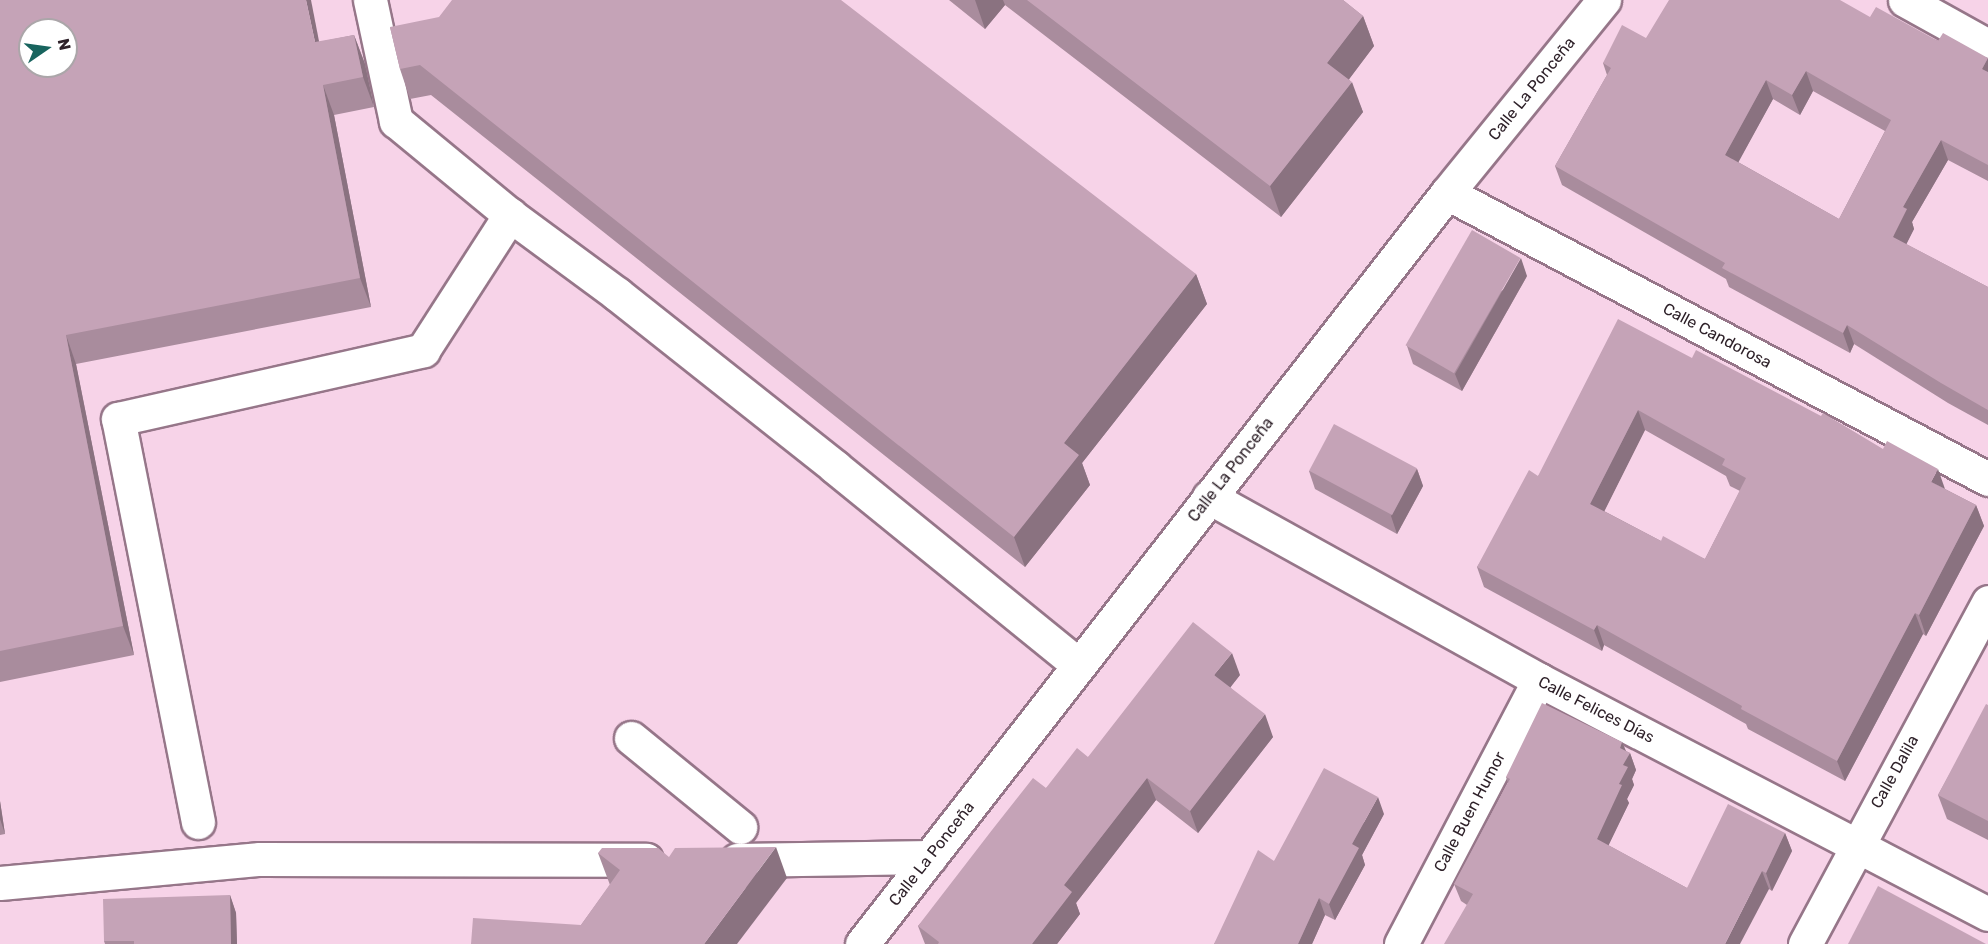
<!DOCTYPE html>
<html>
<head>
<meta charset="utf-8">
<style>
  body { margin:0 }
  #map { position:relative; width:1988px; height:944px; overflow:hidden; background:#f7d3e8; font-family:Rubik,sans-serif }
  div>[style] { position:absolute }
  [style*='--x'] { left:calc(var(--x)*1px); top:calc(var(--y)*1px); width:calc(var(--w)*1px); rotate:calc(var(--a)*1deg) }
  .roads { filter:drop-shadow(2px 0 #967689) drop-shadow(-2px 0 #967689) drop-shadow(0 2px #967689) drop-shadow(0 -2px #967689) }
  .minor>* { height:33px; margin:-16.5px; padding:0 16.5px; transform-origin:16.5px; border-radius:16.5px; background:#fff }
  .major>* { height:33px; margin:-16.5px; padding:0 16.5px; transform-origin:16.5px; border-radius:16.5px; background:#fff }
  .wall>* { inset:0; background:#a98c9d }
  .shaded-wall>* { inset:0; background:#8a7280 }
  .building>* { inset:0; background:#c5a3b7; transform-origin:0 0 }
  span { translate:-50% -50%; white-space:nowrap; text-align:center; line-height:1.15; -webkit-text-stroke:4.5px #fff; paint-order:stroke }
  .street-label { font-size:16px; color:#2e2129 }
  .north { position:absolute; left:18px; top:18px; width:60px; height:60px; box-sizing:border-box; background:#fff; border:2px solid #aba6a9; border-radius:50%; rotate:77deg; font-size:16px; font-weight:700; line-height:24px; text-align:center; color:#2e2129 }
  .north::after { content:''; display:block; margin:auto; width:21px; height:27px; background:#18645e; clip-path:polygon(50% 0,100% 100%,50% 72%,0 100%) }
</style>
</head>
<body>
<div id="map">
  <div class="roads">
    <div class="minor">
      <div style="--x:370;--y:0;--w:124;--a:77.9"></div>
      <div style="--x:396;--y:121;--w:148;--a:39.5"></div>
      <div style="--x:510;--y:215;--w:133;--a:36.4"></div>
      <div style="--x:617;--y:294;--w:278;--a:38.4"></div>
      <div style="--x:835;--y:467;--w:314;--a:39.1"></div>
      <div style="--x:1905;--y:0;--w:95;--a:29"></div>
      <div style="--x:1447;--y:193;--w:612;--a:27.86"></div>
      <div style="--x:1209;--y:497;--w:377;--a:29"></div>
      <div style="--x:1539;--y:680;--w:506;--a:27.53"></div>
      <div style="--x:631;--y:738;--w:141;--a:39.2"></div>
      <div style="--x:198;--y:822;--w:411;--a:-101.2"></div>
      <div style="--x:118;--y:419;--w:313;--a:-12.7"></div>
      <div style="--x:423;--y:350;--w:161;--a:-57.2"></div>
      <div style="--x:737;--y:860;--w:193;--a:-0.9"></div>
      <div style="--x:0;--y:883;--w:261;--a:-5.3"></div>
      <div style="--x:260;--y:859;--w:386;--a:0.1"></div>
      <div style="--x:1401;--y:944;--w:298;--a:-62.4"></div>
      <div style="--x:1805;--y:944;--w:388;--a:-61.8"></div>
    </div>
    <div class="major">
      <div style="--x:862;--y:944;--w:952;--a:-52.08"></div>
      <div style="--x:1447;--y:193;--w:249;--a:-50.9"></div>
    </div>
  </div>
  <div class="wall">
    <div style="clip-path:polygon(0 0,319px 42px,354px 35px,365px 64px,374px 107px,334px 115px,371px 307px,76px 364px,134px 655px,0 682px)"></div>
    <div style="clip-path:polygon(949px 0,1343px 0,1363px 16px,1374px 46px,1349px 79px,1363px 112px,1281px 217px,1005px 5px,985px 29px)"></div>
    <div style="clip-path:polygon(evenodd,1870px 17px,1988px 58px,1988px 181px,1948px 160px,1912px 222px,1914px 229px,1906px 244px,1988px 287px,1988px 425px,1948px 403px,1854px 344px,1850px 353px,1729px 287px,1726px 279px,1562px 185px,1555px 166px,1607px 75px,1603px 63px,1646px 38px,1870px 17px,1813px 91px,1885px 131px,1839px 219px,1738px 162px,1773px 99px,1800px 115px,1813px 91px)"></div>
    <div style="clip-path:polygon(390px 27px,1196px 274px,1207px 304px,1082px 463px,1090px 485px,1025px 567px,431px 95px,410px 99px,400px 69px)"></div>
    <div style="clip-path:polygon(1527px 276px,1462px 391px,1413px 364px,1407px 346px)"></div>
    <div style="clip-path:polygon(evenodd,1692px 358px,1976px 505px,1984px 526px,1926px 636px,1923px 634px,1845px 781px,1748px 729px,1746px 724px,1604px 645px,1602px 651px,1484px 587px,1477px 567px,1538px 476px,1692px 358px,1645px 430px,1726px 476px,1730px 486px,1740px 491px,1705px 559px,1661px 541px,1604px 511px,1645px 430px)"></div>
    <div style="clip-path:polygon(1417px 469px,1423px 486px,1397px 534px,1315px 489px,1309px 471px)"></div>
    <div style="clip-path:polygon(1240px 675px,1230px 687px,1273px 737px,1198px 833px,1156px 800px,1076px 903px,1080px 914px,1057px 944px,925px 944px,918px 926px,1046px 788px,1088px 757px)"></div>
    <div style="clip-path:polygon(1988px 705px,1988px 840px,1947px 819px,1938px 795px)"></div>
    <div style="clip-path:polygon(1622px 742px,1626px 751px,1630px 753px,1636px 770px,1632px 779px,1634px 785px,1627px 799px,1629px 803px,1608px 845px,1687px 888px,1785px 833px,1792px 851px,1772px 891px,1769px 889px,1467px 905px,1461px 901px,1454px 884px,1508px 783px,1506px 777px)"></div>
    <div style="clip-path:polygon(0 801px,5px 834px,0 835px)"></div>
    <div style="clip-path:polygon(1384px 814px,1362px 855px,1365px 865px,1335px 920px,1325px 915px,1312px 944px,1214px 944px,1274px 861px)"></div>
    <div style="clip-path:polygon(598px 853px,669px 857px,787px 878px,581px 925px,610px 885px)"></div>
    <div style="clip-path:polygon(230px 895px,236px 913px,237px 944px,105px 944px,104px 941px)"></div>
  </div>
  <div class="shaded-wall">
    <div style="clip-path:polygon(306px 0,311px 0,325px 72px,315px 42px)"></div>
    <div style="clip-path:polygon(975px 0,1003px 0,1005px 5px,985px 29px)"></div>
    <div style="clip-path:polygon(1363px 16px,1374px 46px,1338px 94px,1327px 63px)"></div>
    <div style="clip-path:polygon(354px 35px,365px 64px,374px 107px,363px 77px)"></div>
    <div style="clip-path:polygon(1988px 58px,1988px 85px,1982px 69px)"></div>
    <div style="clip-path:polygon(1806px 71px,1813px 91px,1800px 115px,1792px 95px)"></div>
    <div style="clip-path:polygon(1766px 80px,1773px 99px,1732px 174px,1725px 155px)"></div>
    <div style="clip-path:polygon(1352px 82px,1363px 112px,1281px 217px,1270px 186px)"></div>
    <div style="clip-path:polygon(323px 85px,334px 115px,371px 307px,360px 278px)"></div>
    <div style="clip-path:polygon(1941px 140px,1948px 160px,1912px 222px,1914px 229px,1900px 257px,1893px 237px,1903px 207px)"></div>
    <div style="clip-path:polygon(1521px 258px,1527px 276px,1462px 391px,1455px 374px)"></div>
    <div style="clip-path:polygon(1196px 274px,1207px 304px,1082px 463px,1090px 485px,1025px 567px,1014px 537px,1064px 443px)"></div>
    <div style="clip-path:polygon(1847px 325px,1854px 344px,1850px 353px,1843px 333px)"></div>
    <div style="clip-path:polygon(66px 335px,76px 364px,134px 655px,123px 626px)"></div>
    <div style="clip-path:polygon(1638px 410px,1645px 430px,1598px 524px,1590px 504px)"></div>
    <div style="clip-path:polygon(1417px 469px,1423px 486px,1397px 534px,1391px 516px)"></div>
    <div style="clip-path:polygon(1938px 469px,1945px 489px,1931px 482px)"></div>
    <div style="clip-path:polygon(1976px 505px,1984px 526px,1926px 636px,1919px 615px)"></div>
    <div style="clip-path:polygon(1915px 613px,1923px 634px,1845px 781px,1837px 761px)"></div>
    <div style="clip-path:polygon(1597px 625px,1604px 645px,1602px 651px,1594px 630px)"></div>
    <div style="clip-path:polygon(1232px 653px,1240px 675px,1223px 697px,1214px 675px)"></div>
    <div style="clip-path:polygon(1265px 714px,1273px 737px,1198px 833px,1190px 811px)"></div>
    <div style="clip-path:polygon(1622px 742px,1628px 756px,1630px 753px,1636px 770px,1632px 779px,1634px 785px,1627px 799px,1629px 803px,1603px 857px,1597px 839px,1619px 784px,1620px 748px)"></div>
    <div style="clip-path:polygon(1147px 778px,1156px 800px,1076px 903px,1080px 914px,1057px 944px,1032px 944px,1064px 885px)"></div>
    <div style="clip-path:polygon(1378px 797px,1384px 814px,1362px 855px,1365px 865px,1335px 920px,1329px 904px,1352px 844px)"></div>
    <div style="clip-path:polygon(0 801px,5px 834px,0 819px)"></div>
    <div style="clip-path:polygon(1785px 833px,1792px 851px,1772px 891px,1766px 873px)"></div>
    <div style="clip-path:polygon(776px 847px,787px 878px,737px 944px,704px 944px)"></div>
    <div style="clip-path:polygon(1762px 871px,1769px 889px,1740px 944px,1725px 944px)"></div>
    <div style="clip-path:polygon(230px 895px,236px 913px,237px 944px,231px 944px)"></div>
    <div style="clip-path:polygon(1319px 898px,1325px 915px,1312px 944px,1298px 944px)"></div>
  </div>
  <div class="building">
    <div style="clip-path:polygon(evenodd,0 0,306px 0,315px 42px,354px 35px,363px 77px,323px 85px,360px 278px,66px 335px,123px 626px,0 651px,0 0,30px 30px,66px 30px,66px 66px,30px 66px,30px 30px)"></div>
    <div style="clip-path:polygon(452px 0,841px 0,1196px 274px,1064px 443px,1079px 455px,1014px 537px,420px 65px,400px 69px,390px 27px,439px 17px)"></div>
    <div style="clip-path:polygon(1027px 0,1343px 0,1363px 16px,1327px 63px,1352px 82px,1270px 186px)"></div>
    <div style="clip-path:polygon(evenodd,1669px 0,1840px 0,1870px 17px,1876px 7px,1938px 41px,1943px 33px,1988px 58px,1982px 69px,1988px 72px,1988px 165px,1941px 140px,1903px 207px,1907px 209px,1893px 237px,1988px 287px,1988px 410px,1941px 383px,1847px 325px,1843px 333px,1722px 268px,1725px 263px,1555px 166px,1611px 68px,1603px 63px,1622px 25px,1646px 38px,1669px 0,1806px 71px,1891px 120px,1839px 219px,1725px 155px,1766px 80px,1792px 95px,1806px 71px)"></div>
    <div style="left:1472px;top:230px;width:56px;height:133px;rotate:30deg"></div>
    <div style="clip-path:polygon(evenodd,1618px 319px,1692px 358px,1696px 350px,1821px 416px,1823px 413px,1883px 449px,1887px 441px,1938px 469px,1931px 482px,1976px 505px,1919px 615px,1915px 613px,1837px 761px,1741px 709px,1742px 706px,1597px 625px,1594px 630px,1477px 567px,1529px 470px,1538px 476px,1618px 319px,1638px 410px,1725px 459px,1722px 465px,1746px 478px,1705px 559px,1663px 536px,1661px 541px,1590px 504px,1638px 410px)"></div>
    <div style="left:1334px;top:424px;width:94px;height:53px;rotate:28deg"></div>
    <div style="clip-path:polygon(1193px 622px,1232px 653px,1214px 675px,1265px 714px,1190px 811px,1147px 778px,1064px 885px,1072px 892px,1032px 944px,938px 944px,939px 942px,918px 926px,992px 830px,1033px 778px,1046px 788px,1077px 748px,1088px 757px)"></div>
    <div style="clip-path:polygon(1542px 703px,1622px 742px,1620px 748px,1630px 753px,1623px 765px,1628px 767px,1619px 784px,1622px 785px,1597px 839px,1687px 888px,1728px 804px,1785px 833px,1766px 873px,1762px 871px,1725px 944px,1444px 944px,1473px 894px,1454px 884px,1510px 779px,1506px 777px)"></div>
    <div style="clip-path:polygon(1986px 704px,1988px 705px,1988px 821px,1938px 795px)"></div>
    <div style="clip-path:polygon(1324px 768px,1378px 797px,1352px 844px,1359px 848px,1329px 904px,1319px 898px,1298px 944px,1214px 944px,1258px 850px,1274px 861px)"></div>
    <div style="clip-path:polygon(776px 847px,704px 944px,471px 944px,473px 918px,581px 925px,620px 870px,598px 853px,602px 848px,658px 848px,669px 857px,675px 848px)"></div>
    <div style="clip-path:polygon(1878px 886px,1986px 944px,1848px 944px)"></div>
    <div style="clip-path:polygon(230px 895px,231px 944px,134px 944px,134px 941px,104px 941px,103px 899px)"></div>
  </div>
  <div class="street-label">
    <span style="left:1532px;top:89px;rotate:-51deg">Calle La Ponceña</span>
    <span style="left:1717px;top:336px;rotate:28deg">Calle Candorosa</span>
    <span style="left:1231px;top:470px;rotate:-52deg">Calle La Ponceña</span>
    <span style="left:1596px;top:710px;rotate:27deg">Calle Felices Días</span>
    <span style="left:1895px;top:772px;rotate:-61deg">Calle Dalila</span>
    <span style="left:1470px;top:812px;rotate:-62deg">Calle Buen Humor</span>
    <span style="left:932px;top:854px;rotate:-52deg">Calle La Ponceña</span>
  </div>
  <div class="north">N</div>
</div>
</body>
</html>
